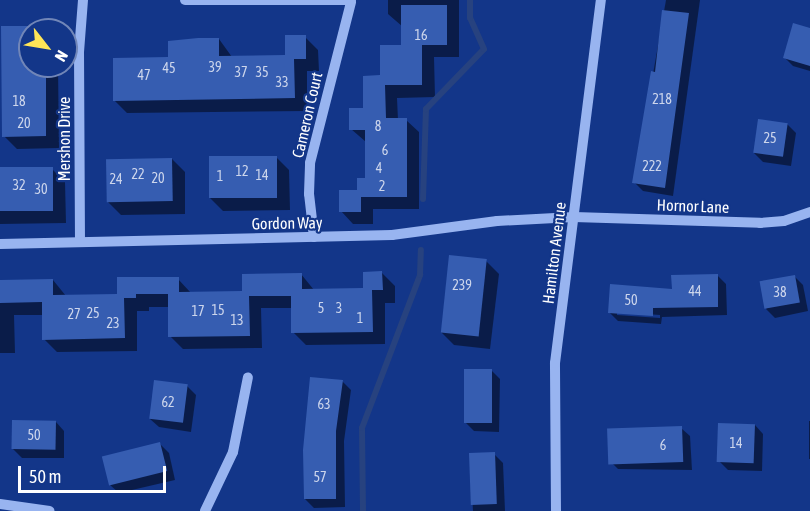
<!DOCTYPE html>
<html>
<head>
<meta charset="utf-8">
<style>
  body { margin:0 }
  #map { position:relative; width:810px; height:511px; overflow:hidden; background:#133689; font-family:"Asap Condensed",sans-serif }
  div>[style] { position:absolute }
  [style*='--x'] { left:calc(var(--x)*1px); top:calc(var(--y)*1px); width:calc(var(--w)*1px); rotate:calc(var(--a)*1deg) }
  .shadow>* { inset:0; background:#0007; transform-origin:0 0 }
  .stream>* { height:6px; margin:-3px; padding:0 3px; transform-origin:3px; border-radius:3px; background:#27427f }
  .building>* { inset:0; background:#365db1; transform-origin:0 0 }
  .minor>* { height:10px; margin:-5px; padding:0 5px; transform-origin:5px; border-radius:5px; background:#98b4f0 }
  span { translate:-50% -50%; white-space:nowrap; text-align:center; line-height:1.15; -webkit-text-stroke:4.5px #133689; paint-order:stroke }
  .number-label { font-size:14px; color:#cdd6ec }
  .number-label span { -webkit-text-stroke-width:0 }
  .street-label { font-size:16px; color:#fff }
  .north { position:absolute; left:18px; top:18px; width:60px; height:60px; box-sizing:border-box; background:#133689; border:2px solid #7186b8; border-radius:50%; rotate:121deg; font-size:16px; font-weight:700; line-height:24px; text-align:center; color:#fff }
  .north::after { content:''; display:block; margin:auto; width:21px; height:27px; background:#ffe557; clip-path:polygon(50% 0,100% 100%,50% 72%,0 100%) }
  .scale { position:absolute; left:18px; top:466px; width:148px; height:27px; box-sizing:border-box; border:3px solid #fff; border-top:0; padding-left:8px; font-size:18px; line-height:21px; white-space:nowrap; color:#fff; -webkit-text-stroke:4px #133689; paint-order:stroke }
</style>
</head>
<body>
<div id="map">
  <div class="shadow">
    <div style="clip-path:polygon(388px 0,459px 0,459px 57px,434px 57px,435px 97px,397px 98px,398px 120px,406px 120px,419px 132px,419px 209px,373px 209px,373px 224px,353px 224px,341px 211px,367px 179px,366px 142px,351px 129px,403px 46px,403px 27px,388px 14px)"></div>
    <div style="clip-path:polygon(666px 0,700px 0,673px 196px,643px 191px,634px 182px)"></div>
    <div style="clip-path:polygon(3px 27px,48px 30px,30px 30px,30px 66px,58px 66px,59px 148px,17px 149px,4px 136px)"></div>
    <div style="clip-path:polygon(810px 30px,810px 71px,793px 66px,784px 57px)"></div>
    <div style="clip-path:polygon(305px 37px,318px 50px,319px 71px,307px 71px,307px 111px,127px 113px,114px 100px,170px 59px,219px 39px,232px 57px,286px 56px)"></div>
    <div style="clip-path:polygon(787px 124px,796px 133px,791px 166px,763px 162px,754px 153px)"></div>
    <div style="clip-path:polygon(276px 157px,289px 170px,290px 210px,223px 211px,210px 198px)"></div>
    <div style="clip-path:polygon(172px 159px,185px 172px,185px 214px,121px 215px,108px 202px)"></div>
    <div style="clip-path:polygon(0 169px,52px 169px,65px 182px,66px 223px,0 224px)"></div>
    <div style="clip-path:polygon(486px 261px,499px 274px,490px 349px,454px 345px,441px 332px)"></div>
    <div style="clip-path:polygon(382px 273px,395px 286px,395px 303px,385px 303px,385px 344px,306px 345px,293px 332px,293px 308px,261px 308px,262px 348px,183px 349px,170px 336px,169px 307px,149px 307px,149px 311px,137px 311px,137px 351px,57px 352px,44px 339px,44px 315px,14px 315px,15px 353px,0 353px,0 281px,53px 280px,66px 296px,118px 296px,178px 279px,191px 293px,243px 292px,301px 274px,314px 290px,365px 290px)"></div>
    <div style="clip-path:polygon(evenodd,717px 275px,726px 284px,727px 315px,662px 317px,661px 324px,618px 321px,609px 312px,717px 275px,617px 312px,660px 315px,660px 318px,617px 315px,617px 312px)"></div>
    <div style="clip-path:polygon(794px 276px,803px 285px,808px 311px,775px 318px,766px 309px)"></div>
    <div style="clip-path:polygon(492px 371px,500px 379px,499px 432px,474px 431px,465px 422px)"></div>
    <div style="clip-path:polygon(342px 381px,351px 390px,344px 441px,345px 507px,314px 508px,305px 499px)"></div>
    <div style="clip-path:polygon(187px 386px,196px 395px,191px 432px,159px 427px,150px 419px)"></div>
    <div style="left:809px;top:421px;width:1px;height:38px"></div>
    <div style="clip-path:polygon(56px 422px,64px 431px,64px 458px,22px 458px,13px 449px)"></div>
    <div style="clip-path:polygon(755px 425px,763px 434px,762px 471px,728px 470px,719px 461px)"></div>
    <div style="clip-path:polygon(681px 428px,690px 436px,692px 470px,618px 469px,609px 460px)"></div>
    <div style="clip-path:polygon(160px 444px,169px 453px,175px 480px,119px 493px,110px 485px)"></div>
    <div style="clip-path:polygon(494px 454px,503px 463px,505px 511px,473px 511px,470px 455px)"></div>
  </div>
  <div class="stream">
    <div style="--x:423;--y:199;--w:90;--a:-88.1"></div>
    <div style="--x:426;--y:109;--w:83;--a:-46"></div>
    <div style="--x:484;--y:49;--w:34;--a:-114"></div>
    <div style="--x:470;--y:18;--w:18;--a:-90"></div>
    <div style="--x:363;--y:511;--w:83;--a:-90.7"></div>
    <div style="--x:362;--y:428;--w:164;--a:-69.2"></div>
    <div style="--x:420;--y:275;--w:25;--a:-88"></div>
  </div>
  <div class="building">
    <div style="clip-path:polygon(401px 5px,447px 5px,447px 45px,422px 45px,422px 85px,385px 85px,386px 118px,407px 118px,407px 197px,361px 197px,361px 212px,339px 212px,339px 190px,357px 190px,357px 178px,365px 178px,365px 130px,349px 130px,349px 108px,363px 108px,363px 76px,380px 75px,380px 45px,401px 45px)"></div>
    <div style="clip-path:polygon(662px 10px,689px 13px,665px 188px,632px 183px,651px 71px,655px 72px)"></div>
    <div style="clip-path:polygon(793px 23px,810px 28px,810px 66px,783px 58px)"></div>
    <div style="clip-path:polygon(1px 26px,30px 26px,30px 66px,46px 66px,46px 136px,2px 137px)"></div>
    <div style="clip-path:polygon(285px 35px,306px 35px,306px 59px,294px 59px,295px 98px,113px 101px,113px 58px,168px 57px,168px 41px,198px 38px,219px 38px,219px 56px,285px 55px)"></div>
    <div style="left:758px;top:119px;width:30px;height:34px;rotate:8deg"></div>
    <div style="left:277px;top:156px;width:42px;height:68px;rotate:90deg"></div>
    <div style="left:172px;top:158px;width:43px;height:66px;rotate:89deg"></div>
    <div style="left:53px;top:167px;width:44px;height:53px;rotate:90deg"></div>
    <div style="left:449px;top:255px;width:38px;height:78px;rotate:6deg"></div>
    <div style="clip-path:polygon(382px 271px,383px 290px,372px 290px,373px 332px,291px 333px,291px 296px,249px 296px,250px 336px,168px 337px,168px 294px,136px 294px,136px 298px,124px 298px,125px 338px,42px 340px,42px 302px,0 303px,0 280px,53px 279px,53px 295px,117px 294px,117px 277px,179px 277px,179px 292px,242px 291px,242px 274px,302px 273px,302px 289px,363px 288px,363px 272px)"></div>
    <div style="clip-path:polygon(718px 274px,718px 307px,653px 308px,653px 316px,608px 313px,610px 284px,672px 289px,671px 275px)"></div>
    <div style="left:795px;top:275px;width:28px;height:36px;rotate:80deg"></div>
    <div style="left:464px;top:369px;width:28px;height:54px"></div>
    <div style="clip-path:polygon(310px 377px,343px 380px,336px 431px,336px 499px,304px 499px,303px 450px)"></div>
    <div style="left:154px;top:380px;width:34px;height:39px;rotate:7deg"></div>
    <div style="left:12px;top:420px;width:44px;height:29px;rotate:1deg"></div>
    <div style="left:718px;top:423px;width:37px;height:39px;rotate:2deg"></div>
    <div style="left:682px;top:426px;width:36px;height:75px;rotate:88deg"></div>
    <div style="left:160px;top:442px;width:30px;height:60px;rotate:76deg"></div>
    <div style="left:495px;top:452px;width:52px;height:26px;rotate:88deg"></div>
  </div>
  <div class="minor">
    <div style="--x:185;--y:0;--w:166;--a:0"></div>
    <div style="--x:314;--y:237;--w:43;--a:-96.6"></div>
    <div style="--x:309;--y:194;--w:31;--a:-88"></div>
    <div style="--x:310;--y:163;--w:166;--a:-75.7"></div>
    <div style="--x:80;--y:242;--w:190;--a:-90.3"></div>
    <div style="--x:79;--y:52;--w:52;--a:-85.6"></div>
    <div style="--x:0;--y:244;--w:392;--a:-1.3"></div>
    <div style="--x:392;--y:235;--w:106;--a:-7.6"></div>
    <div style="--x:497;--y:221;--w:77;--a:-3"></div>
    <div style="--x:574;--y:217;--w:186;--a:1.8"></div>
    <div style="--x:760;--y:223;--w:24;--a:-5"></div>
    <div style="--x:784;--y:221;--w:28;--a:-19"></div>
    <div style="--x:0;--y:504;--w:50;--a:8"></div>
    <div style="--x:205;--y:511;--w:65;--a:-64.6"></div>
    <div style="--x:233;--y:452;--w:76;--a:-78.7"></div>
    <div style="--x:556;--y:511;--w:148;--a:-90.4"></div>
    <div style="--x:555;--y:363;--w:366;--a:-82.8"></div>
  </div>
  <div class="number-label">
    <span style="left:421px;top:35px">16</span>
    <span style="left:215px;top:67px">39</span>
    <span style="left:169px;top:68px">45</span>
    <span style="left:241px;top:72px">37</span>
    <span style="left:262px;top:72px">35</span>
    <span style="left:144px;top:75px">47</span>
    <span style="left:282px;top:82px">33</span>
    <span style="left:662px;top:99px">218</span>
    <span style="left:19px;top:101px">18</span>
    <span style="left:24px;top:123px">20</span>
    <span style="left:378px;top:126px">8</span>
    <span style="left:770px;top:138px">25</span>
    <span style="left:385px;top:150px">6</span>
    <span style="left:652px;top:166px">222</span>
    <span style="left:379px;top:168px">4</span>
    <span style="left:242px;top:171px">12</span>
    <span style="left:138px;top:174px">22</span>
    <span style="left:262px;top:175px">14</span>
    <span style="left:220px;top:176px">1</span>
    <span style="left:158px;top:178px">20</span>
    <span style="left:116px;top:179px">24</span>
    <span style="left:19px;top:185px">32</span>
    <span style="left:382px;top:186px">2</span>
    <span style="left:41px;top:189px">30</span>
    <span style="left:462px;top:285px">239</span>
    <span style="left:695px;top:291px">44</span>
    <span style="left:780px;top:292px">38</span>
    <span style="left:631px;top:300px">50</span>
    <span style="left:321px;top:308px">5</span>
    <span style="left:339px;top:308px">3</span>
    <span style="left:218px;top:310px">15</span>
    <span style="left:198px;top:311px">17</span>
    <span style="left:93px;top:313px">25</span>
    <span style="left:74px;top:314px">27</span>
    <span style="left:360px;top:318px">1</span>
    <span style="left:237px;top:320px">13</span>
    <span style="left:113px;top:323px">23</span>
    <span style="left:168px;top:402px">62</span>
    <span style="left:324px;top:404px">63</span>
    <span style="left:34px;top:435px">50</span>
    <span style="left:736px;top:443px">14</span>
    <span style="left:663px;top:445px">6</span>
    <span style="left:320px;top:477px">57</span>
  </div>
  <div class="street-label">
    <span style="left:307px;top:115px;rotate:-77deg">Cameron Court</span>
    <span style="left:64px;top:139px;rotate:-90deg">Mershon Drive</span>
    <span style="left:693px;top:206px;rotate:2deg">Hornor Lane</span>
    <span style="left:287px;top:223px;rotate:-1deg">Gordon Way</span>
    <span style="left:554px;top:253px;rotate:-83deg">Hamilton Avenue</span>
  </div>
  <div class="north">N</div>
  <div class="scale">50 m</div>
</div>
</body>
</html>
